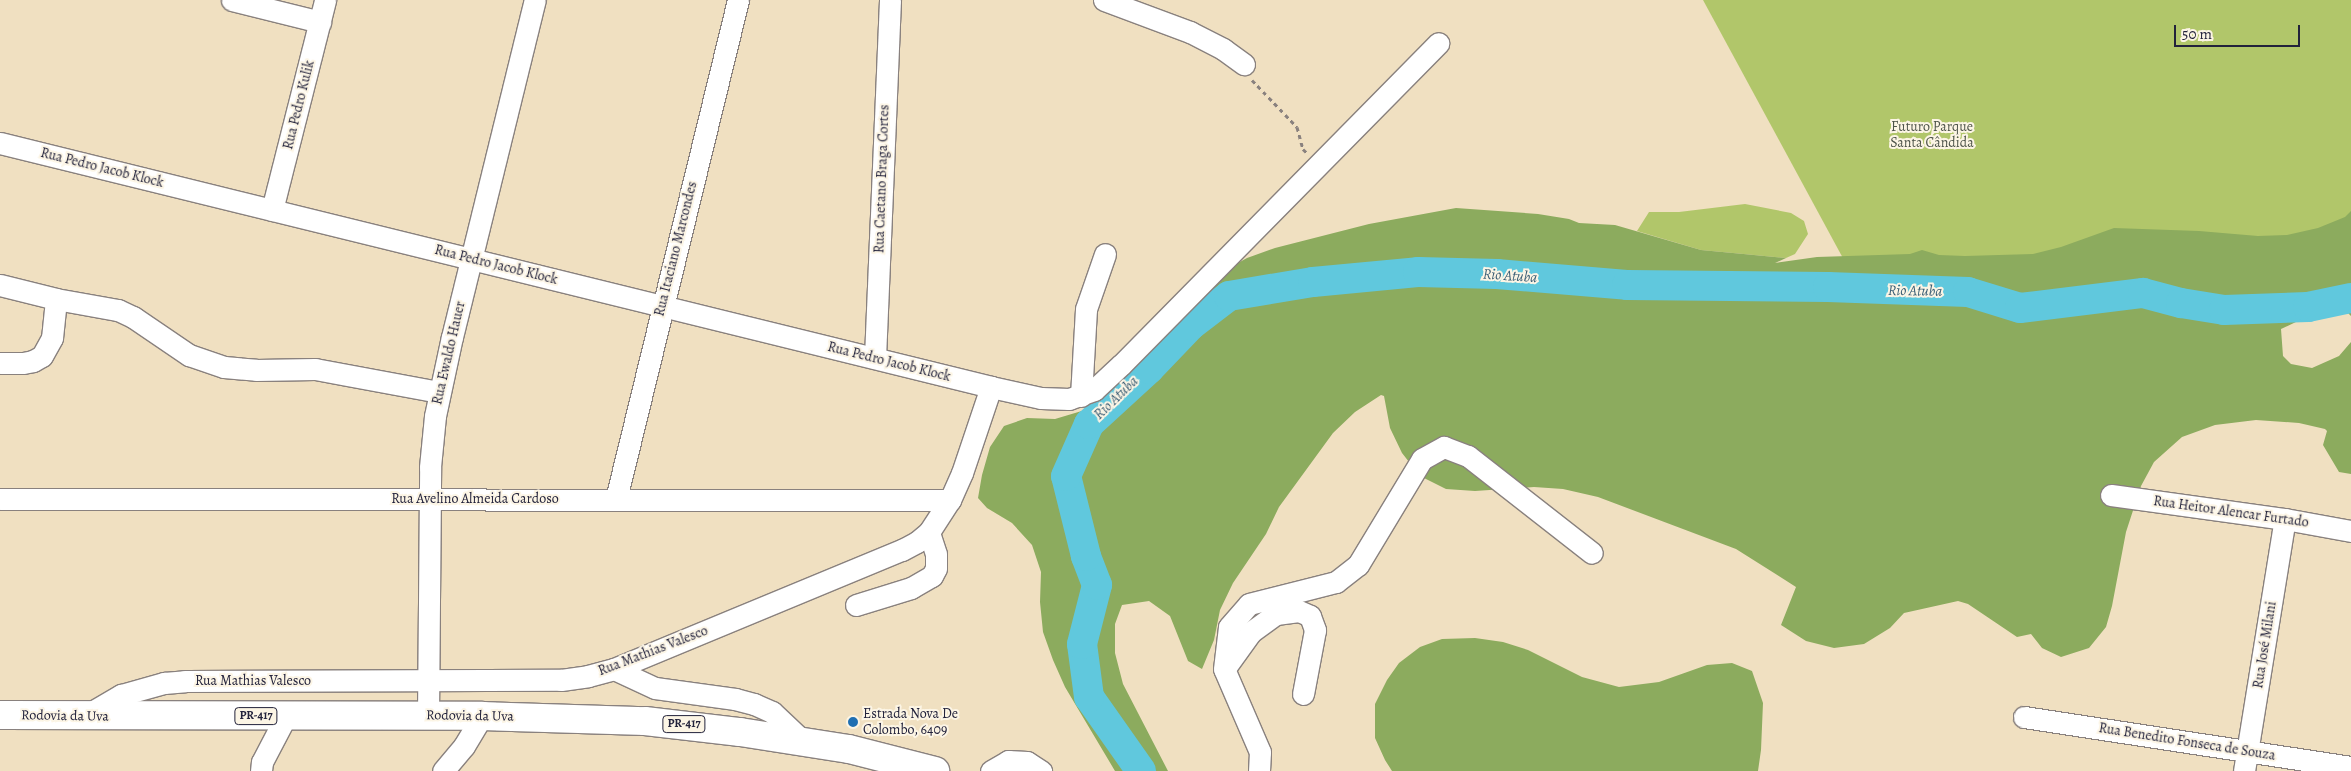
<!DOCTYPE html>
<html>
<head>
<meta charset="utf-8">
<style>
  body { margin:0 }
  #map { position:relative; width:2351px; height:771px; overflow:hidden; background:#f0e0c1; font-family:Alegreya,serif }
  div>[style] { position:absolute }
  [style*='--x'] { left:calc(var(--x)*1px); top:calc(var(--y)*1px); width:calc(var(--w)*1px); rotate:calc(var(--a)*1deg) }
  .green>* { inset:0; background:#b1c66a }
  .forest>* { inset:0; background:#8cab5e }
  .river>* { height:30px; margin:-15px; padding:0 15px; transform-origin:15px; border-radius:15px; background:#60c8dd }
  .path>* { height:3px; margin-top:-1.5px; transform-origin:0; background:repeating-linear-gradient(90deg,#89817e 0 4px,transparent 0 8px) }
  .roads { filter:drop-shadow(1px 0 #89817e) drop-shadow(-1px 0 #89817e) drop-shadow(0 1px #89817e) drop-shadow(0 -1px #89817e) }
  .minor>* { height:21px; margin:-10.5px; padding:0 10.5px; transform-origin:10.5px; border-radius:10.5px; background:#fff }
  .highway>* { height:28px; margin:-14px; padding:0 14px; transform-origin:14px; border-radius:14px; background:#fff }
  .dots>* { width:14px; height:14px; translate:-50% -50%; box-sizing:border-box; border:2px solid #fcf5e5; border-radius:50% }
  span { translate:-50% -50%; white-space:nowrap; text-align:center; line-height:1.15; -webkit-text-stroke:4px #fcf5e5; paint-order:stroke }
  .shield-label span { padding:1px 4px; background:#fcf5e5; border:1px solid; border-radius:4px; -webkit-text-stroke-width:0 }
  .shield-label { font-size:12px; color:#22223b; font-weight:700 }
  .street-label { font-size:14px; color:#22223b }
  .park-label { font-size:14px; color:#4d5349 }
  .poi-label { font-size:14px; color:#22223b }
  .left { translate:0 -50%; text-align:left }
  .water-label { font-size:15px; color:#385c74; font-style:italic }
  .scale { position:absolute; left:2174px; top:25px; width:126px; height:22px; box-sizing:border-box; border:2px solid #22223b; border-top:0; padding-left:6px; font-size:15px; line-height:18px; white-space:nowrap; color:#22223b; -webkit-text-stroke:4px #fcf5e5; paint-order:stroke }
</style>
</head>
<body>
<div id="map">
  <div class="green">
    <div style="clip-path:polygon(1703px 0,2351px 0,2351px 262px,1851px 273px)"></div>
    <div style="clip-path:polygon(1745px 204px,1791px 213px,1804px 221px,1808px 234px,1795px 254px,1786px 258px,1701px 250px,1637px 231px,1649px 212px,1679px 212px)"></div>
  </div>
  <div class="forest">
    <div style="clip-path:polygon(1456px 208px,1538px 214px,1569px 219px,1579px 223px,1615px 225px,1701px 250px,1786px 258px,1775px 263px,1817px 257px,1910px 254px,1922px 250px,1939px 255px,1965px 256px,2033px 254px,2061px 247px,2114px 228px,2199px 231px,2258px 236px,2287px 235px,2318px 228px,2345px 217px,2351px 211px,2351px 316px,2348px 313px,2298px 321px,2281px 329px,2283px 356px,2291px 364px,2312px 368px,2339px 356px,2351px 342px,2351px 474px,2339px 472px,2323px 445px,2327px 431px,2325px 429px,2299px 423px,2256px 420px,2215px 425px,2182px 437px,2154px 462px,2141px 486px,2126px 532px,2112px 606px,2106px 627px,2089px 648px,2061px 657px,2042px 648px,2031px 634px,2017px 637px,1968px 604px,1958px 601px,1904px 613px,1890px 628px,1864px 644px,1834px 648px,1806px 641px,1781px 625px,1796px 587px,1736px 549px,1598px 497px,1563px 489px,1534px 487px,1475px 491px,1446px 489px,1420px 476px,1402px 453px,1390px 428px,1384px 396px,1381px 395px,1355px 412px,1333px 433px,1279px 507px,1266px 534px,1233px 583px,1220px 610px,1214px 640px,1202px 669px,1188px 661px,1170px 616px,1149px 601px,1122px 605px,1115px 624px,1115px 653px,1123px 684px,1168px 771px,1115px 771px,1065px 687px,1053px 660px,1043px 632px,1040px 602px,1041px 572px,1032px 545px,1012px 523px,987px 508px,978px 498px,982px 475px,990px 447px,1004px 426px,1027px 418px,1055px 419px,1085px 410px,1130px 370px,1227px 269px,1247px 258px,1275px 248px,1369px 224px)"></div>
    <div style="clip-path:polygon(1475px 638px,1503px 642px,1528px 650px,1582px 677px,1619px 687px,1659px 682px,1707px 665px,1732px 663px,1752px 671px,1763px 703px,1761px 750px,1758px 771px,1392px 771px,1385px 760px,1375px 738px,1375px 704px,1387px 680px,1399px 663px,1420px 647px,1442px 639px)"></div>
  </div>
  <div class="river">
    <div style="--x:1141;--y:771;--w:90;--a:-125.1"></div>
    <div style="--x:1089;--y:697;--w:53;--a:-97.5"></div>
    <div style="--x:1082;--y:644;--w:61;--a:-75.7"></div>
    <div style="--x:1097;--y:585;--w:31;--a:-111"></div>
    <div style="--x:1086;--y:556;--w:82;--a:-104"></div>
    <div style="--x:1066;--y:476;--w:57;--a:-66.1"></div>
    <div style="--x:1089;--y:424;--w:81;--a:-42.5"></div>
    <div style="--x:1149;--y:369;--w:61;--a:-46.3"></div>
    <div style="--x:1191;--y:325;--w:48;--a:-37.3"></div>
    <div style="--x:1229;--y:296;--w:85;--a:-9.5"></div>
    <div style="--x:1313;--y:282;--w:105;--a:-5.4"></div>
    <div style="--x:1418;--y:272;--w:79;--a:1.5"></div>
    <div style="--x:1497;--y:274;--w:130;--a:4.8"></div>
    <div style="--x:1627;--y:285;--w:201;--a:0.6"></div>
    <div style="--x:1828;--y:287;--w:140;--a:2"></div>
    <div style="--x:1968;--y:292;--w:54;--a:17.1"></div>
    <div style="--x:2020;--y:308;--w:124;--a:-7"></div>
    <div style="--x:2143;--y:293;--w:39;--a:15"></div>
    <div style="--x:2181;--y:303;--w:44;--a:9.2"></div>
    <div style="--x:2224;--y:310;--w:84;--a:-2"></div>
    <div style="--x:2308;--y:307;--w:44;--a:-11.8"></div>
  </div>
  <div class="path">
    <div style="--x:1252;--y:80;--w:65;--a:46.2"></div>
    <div style="--x:1297;--y:127;--w:23;--a:75"></div>
    <div style="--x:1303;--y:149;--w:6;--a:45"></div>
  </div>
  <div class="roads">
    <div class="minor">
      <div style="--x:232;--y:0;--w:91;--a:14"></div>
      <div style="--x:1104;--y:0;--w:92;--a:20.4"></div>
      <div style="--x:1190;--y:32;--w:37;--a:27"></div>
      <div style="--x:1223;--y:49;--w:26;--a:36"></div>
      <div style="--x:0;--y:143;--w:1021;--a:13.83"></div>
      <div style="--x:991;--y:387;--w:51;--a:12.4"></div>
      <div style="--x:1041;--y:398;--w:28;--a:2"></div>
      <div style="--x:1069;--y:399;--w:27;--a:-20"></div>
      <div style="--x:1094;--y:390;--w:37;--a:-43"></div>
      <div style="--x:1121;--y:365;--w:452;--a:-45.4"></div>
      <div style="--x:272;--y:210;--w:217;--a:-75.8"></div>
      <div style="--x:0;--y:285;--w:58;--a:14"></div>
      <div style="--x:56;--y:299;--w:63;--a:10.1"></div>
      <div style="--x:118;--y:310;--w:17;--a:25"></div>
      <div style="--x:133;--y:317;--w:68;--a:34.2"></div>
      <div style="--x:189;--y:355;--w:37;--a:19"></div>
      <div style="--x:224;--y:367;--w:32;--a:5"></div>
      <div style="--x:256;--y:370;--w:59;--a:-1"></div>
      <div style="--x:315;--y:369;--w:126;--a:10.5"></div>
      <div style="--x:875;--y:358;--w:358;--a:-87.6"></div>
      <div style="--x:0;--y:363;--w:23;--a:0"></div>
      <div style="--x:23;--y:363;--w:10;--a:-11"></div>
      <div style="--x:33;--y:361;--w:10;--a:-29"></div>
      <div style="--x:42;--y:356;--w:21;--a:-61"></div>
      <div style="--x:52;--y:338;--w:39;--a:-84"></div>
      <div style="--x:1081;--y:396;--w:87;--a:-86.7"></div>
      <div style="--x:1086;--y:309;--w:58;--a:-70.9"></div>
      <div style="--x:2111;--y:495;--w:176;--a:7.9"></div>
      <div style="--x:2285;--y:519;--w:67;--a:10.3"></div>
      <div style="--x:0;--y:499;--w:950;--a:0.06"></div>
      <div style="--x:616;--y:499;--w:514;--a:-76.26"></div>
      <div style="--x:856;--y:605;--w:58;--a:-17.2"></div>
      <div style="--x:911;--y:588;--w:24;--a:-30"></div>
      <div style="--x:932;--y:576;--w:9;--a:-63"></div>
      <div style="--x:936;--y:568;--w:14;--a:-90"></div>
      <div style="--x:936;--y:554;--w:23;--a:-108"></div>
      <div style="--x:1225;--y:668;--w:44;--a:-54.2"></div>
      <div style="--x:1251;--y:632;--w:31;--a:-36"></div>
      <div style="--x:1276;--y:614;--w:23;--a:-7"></div>
      <div style="--x:1299;--y:611;--w:12;--a:24"></div>
      <div style="--x:1310;--y:616;--w:15;--a:70"></div>
      <div style="--x:1315;--y:630;--w:65;--a:100.6"></div>
      <div style="--x:614;--y:669;--w:45;--a:24.9"></div>
      <div style="--x:655;--y:688;--w:81;--a:7.8"></div>
      <div style="--x:735;--y:699;--w:20;--a:15"></div>
      <div style="--x:754;--y:704;--w:20;--a:24"></div>
      <div style="--x:772;--y:712;--w:44;--a:43.2"></div>
      <div style="--x:85;--y:716;--w:42;--a:-30.3"></div>
      <div style="--x:121;--y:695;--w:45;--a:-15.6"></div>
      <div style="--x:164;--y:683;--w:21;--a:-5"></div>
      <div style="--x:185;--y:681;--w:376;--a:-0.2"></div>
      <div style="--x:561;--y:680;--w:27;--a:-8"></div>
      <div style="--x:588;--y:676;--w:27;--a:-15"></div>
      <div style="--x:614;--y:669;--w:312;--a:-22.5"></div>
      <div style="--x:902;--y:550;--w:17;--a:-28"></div>
      <div style="--x:917;--y:542;--w:16;--a:-40"></div>
      <div style="--x:929;--y:532;--w:38;--a:-57"></div>
      <div style="--x:950;--y:500;--w:30;--a:-66"></div>
      <div style="--x:962;--y:473;--w:91;--a:-71.4"></div>
      <div style="--x:428;--y:716;--w:249;--a:-89.5"></div>
      <div style="--x:430;--y:467;--w:51;--a:-84.4"></div>
      <div style="--x:435;--y:416;--w:81;--a:-77.9"></div>
      <div style="--x:452;--y:337;--w:347;--a:-76.2"></div>
      <div style="--x:2024;--y:717;--w:331;--a:8.7"></div>
      <div style="--x:261;--y:771;--w:9;--a:-84"></div>
      <div style="--x:262;--y:762;--w:52;--a:-62.4"></div>
      <div style="--x:443;--y:771;--w:33;--a:-50"></div>
      <div style="--x:464;--y:746;--w:35;--a:-59"></div>
      <div style="--x:991;--y:771;--w:20;--a:-30"></div>
      <div style="--x:1008;--y:761;--w:19;--a:3"></div>
      <div style="--x:1027;--y:762;--w:17;--a:33"></div>
      <div style="--x:1259;--y:771;--w:19;--a:-87"></div>
      <div style="--x:1260;--y:752;--w:90;--a:-113.4"></div>
      <div style="--x:1224;--y:669;--w:42;--a:-83.2"></div>
      <div style="--x:1229;--y:627;--w:30;--a:-49"></div>
      <div style="--x:1249;--y:604;--w:90;--a:-14.2"></div>
      <div style="--x:1336;--y:582;--w:28;--a:-38"></div>
      <div style="--x:1358;--y:565;--w:124;--a:-58.9"></div>
      <div style="--x:1422;--y:459;--w:25;--a:-29"></div>
      <div style="--x:1444;--y:447;--w:26;--a:21"></div>
      <div style="--x:1468;--y:456;--w:157;--a:38"></div>
      <div style="--x:2244;--y:771;--w:255;--a:-80.8"></div>
    </div>
    <div class="highway">
      <div style="--x:0;--y:715;--w:482;--a:0.1"></div>
      <div style="--x:482;--y:716;--w:163;--a:1.8"></div>
      <div style="--x:645;--y:721;--w:96;--a:6.6"></div>
      <div style="--x:740;--y:732;--w:110;--a:8.9"></div>
      <div style="--x:849;--y:749;--w:89;--a:14.3"></div>
    </div>
  </div>
  <div class="dots">
    <div style="left:853px;top:722px;background:#1f6fb2"></div>
  </div>
  <div class="shield-label">
    <span style="left:256px;top:716px">PR-417</span>
    <span style="left:684px;top:724px">PR-417</span>
  </div>
  <div class="street-label">
    <span style="left:299px;top:105px;rotate:-76deg">Rua Pedro Kulik</span>
    <span style="left:102px;top:168px;rotate:14deg">Rua Pedro Jacob Klock</span>
    <span style="left:882px;top:179px;rotate:-88deg">Rua Caetano Braga Cortes</span>
    <span style="left:676px;top:249px;rotate:-76deg">Rua Itaciano Marcondes</span>
    <span style="left:496px;top:265px;rotate:14deg">Rua Pedro Jacob Klock</span>
    <span style="left:449px;top:353px;rotate:-77deg">Rua Ewaldo Hauer</span>
    <span style="left:889px;top:362px;rotate:14deg">Rua Pedro Jacob Klock</span>
    <span style="left:475px;top:499px">Rua Avelino Almeida Cardoso</span>
    <span style="left:2231px;top:512px;rotate:8deg">Rua Heitor Alencar Furtado</span>
    <span style="left:2265px;top:645px;rotate:-81deg">Rua José Milani</span>
    <span style="left:653px;top:651px;rotate:-21deg">Rua Mathias Valesco</span>
    <span style="left:253px;top:681px">Rua Mathias Valesco</span>
    <span style="left:65px;top:716px;rotate:1deg">Rodovia da Uva</span>
    <span style="left:470px;top:716px;rotate:1deg">Rodovia da Uva</span>
    <span style="left:2187px;top:742px;rotate:9deg">Rua Benedito Fonseca de Souza</span>
  </div>
  <div class="park-label">
    <span style="left:1932px;top:135px">Futuro Parque<br>Santa Cândida</span>
  </div>
  <div class="poi-label">
    <span class="left" style="left:863px;top:722px">Estrada Nova De<br>Colombo, 6409</span>
  </div>
  <div class="water-label">
    <span style="left:1510px;top:276px;rotate:4deg">Rio Atuba</span>
    <span style="left:1915px;top:291px;rotate:1deg">Rio Atuba</span>
    <span style="left:1116px;top:398px;rotate:-44deg">Rio Atuba</span>
  </div>
  <div class="scale">50 m</div>
</div>
</body>
</html>
